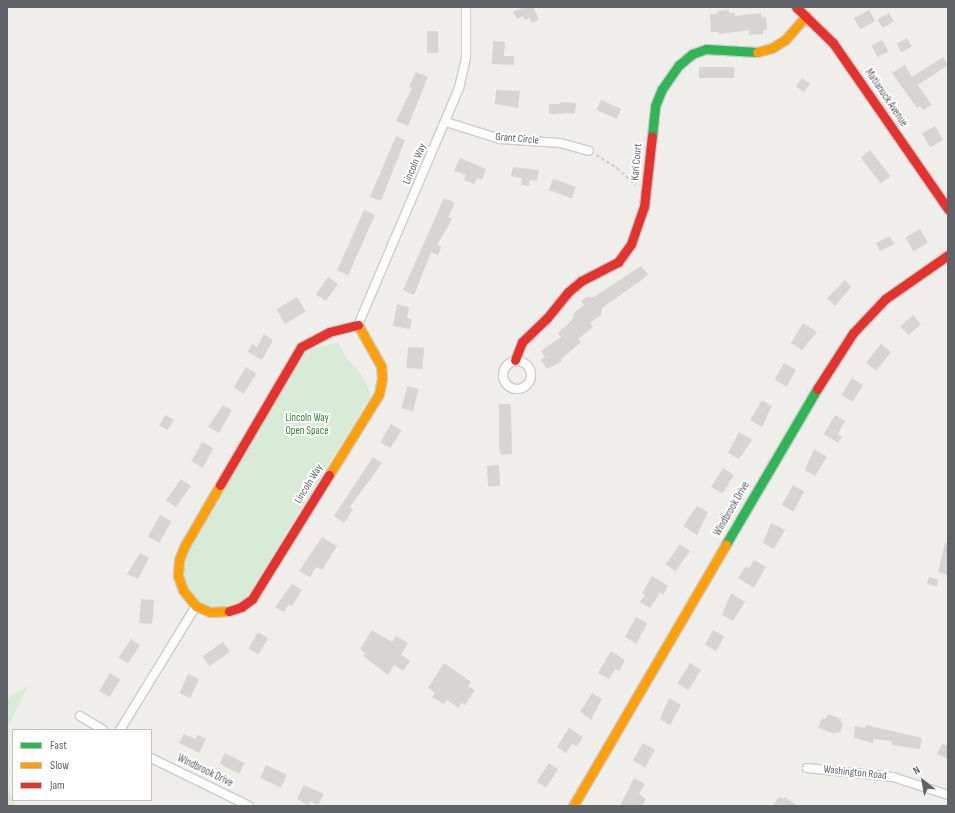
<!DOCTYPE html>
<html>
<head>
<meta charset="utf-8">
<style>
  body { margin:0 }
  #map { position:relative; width:955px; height:813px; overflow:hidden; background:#efeeea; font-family:"Sofia Sans Condensed",sans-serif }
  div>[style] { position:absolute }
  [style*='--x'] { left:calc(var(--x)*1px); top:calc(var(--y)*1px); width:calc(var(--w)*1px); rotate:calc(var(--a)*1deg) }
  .green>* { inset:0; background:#d8ebd6 }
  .building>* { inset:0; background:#d6d5d3; transform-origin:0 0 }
  .path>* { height:1.5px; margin-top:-0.75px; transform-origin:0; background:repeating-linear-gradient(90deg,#cacfcc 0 4px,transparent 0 6px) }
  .roads { filter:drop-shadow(1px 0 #cbcccc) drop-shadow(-1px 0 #cbcccc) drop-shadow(0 1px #cbcccc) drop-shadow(0 -1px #cbcccc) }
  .street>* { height:8px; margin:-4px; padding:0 4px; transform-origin:4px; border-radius:4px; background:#fdfcfc }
  .street>.ring { margin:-4px; padding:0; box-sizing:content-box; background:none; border:8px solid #fdfcfc; border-radius:50% }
  .fast>* { height:9px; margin:-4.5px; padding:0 4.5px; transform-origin:4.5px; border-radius:4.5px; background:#30b455 }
  .slow>* { height:9px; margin:-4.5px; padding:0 4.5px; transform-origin:4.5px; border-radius:4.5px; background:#ff9f0a }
  .jam>* { height:9px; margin:-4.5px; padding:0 4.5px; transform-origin:4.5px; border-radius:4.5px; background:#e5322d }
  span { translate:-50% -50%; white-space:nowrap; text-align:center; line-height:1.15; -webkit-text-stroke:4px #fff; paint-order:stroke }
  .street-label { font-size:11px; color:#5f6368 }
  .park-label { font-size:11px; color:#348238 }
  .frame { position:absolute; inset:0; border:8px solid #5f6368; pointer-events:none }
  .legend { position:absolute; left:12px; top:729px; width:140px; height:72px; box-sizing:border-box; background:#fff; border:1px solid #bfc1c3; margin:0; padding:5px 7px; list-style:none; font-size:12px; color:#5f6368 }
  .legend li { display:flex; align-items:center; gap:8px; height:20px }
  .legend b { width:20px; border:1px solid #bfc1c3 }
  .north { position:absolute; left:903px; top:761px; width:40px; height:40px; -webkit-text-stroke:3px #fff; paint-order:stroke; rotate:329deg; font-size:11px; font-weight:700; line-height:16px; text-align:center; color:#5f6368 }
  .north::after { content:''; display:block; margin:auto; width:14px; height:18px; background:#5f6368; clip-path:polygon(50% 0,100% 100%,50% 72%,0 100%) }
</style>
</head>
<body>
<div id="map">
  <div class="green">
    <div style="clip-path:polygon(338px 342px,347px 359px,361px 374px,369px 389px,370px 397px,249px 593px,242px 601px,222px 607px,202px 603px,187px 588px,183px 578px,183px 567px,187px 552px,304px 355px,312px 349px)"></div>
    <div style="clip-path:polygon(28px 686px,7px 729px,7px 698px)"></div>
    <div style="clip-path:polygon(7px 787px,13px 800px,16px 806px,7px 806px)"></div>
  </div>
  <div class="building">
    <div style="clip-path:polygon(524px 7px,533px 7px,539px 20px,532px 23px,529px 18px,525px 20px,523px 16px,517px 19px,513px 12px)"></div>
    <div style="clip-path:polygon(729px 10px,729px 13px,735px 13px,735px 16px,761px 13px,762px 18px,766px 17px,767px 30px,763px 30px,763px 34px,749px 35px,749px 30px,719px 34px,719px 32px,711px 32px,710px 14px,717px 14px,717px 11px)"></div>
    <div style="left:869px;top:10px;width:13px;height:17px;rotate:61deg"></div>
    <div style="left:889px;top:13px;width:10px;height:13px;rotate:61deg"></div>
    <div style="left:427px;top:31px;width:11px;height:22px"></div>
    <div style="left:907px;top:38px;width:10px;height:12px;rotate:61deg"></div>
    <div style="left:882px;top:40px;width:13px;height:12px;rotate:61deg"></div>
    <div style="clip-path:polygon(493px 41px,505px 42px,504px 56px,514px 56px,514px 65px,492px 64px)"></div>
    <div style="clip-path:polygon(943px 57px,948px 65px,918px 85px,932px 105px,923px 110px,920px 106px,917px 108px,892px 73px,905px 65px,912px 77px)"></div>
    <div style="left:734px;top:67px;width:11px;height:35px;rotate:90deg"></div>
    <div style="clip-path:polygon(416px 72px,428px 77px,408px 126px,396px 121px,412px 88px,409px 87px)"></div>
    <div style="left:802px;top:78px;width:10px;height:10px;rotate:37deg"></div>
    <div style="clip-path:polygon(496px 90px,520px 91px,518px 108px,495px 104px)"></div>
    <div style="left:601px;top:100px;width:22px;height:11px;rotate:24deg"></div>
    <div style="clip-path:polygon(560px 102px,576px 103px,575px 113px,549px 114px,549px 104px,560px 104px)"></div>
    <div style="left:935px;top:126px;width:16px;height:15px;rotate:60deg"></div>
    <div style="clip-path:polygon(396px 136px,405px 140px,381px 201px,370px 197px)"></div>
    <div style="left:870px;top:150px;width:33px;height:12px;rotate:52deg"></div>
    <div style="clip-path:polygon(460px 158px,486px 169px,482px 180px,477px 178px,474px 184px,464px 180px,466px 175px,454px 171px)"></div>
    <div style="clip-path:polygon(513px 167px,539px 170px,537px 181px,530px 180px,529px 186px,521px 185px,522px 178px,511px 176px)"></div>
    <div style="left:553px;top:179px;width:24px;height:12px;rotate:19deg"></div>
    <div style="clip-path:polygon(444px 198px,455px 203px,448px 217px,452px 219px,437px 245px,441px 247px,438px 255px,431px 252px,414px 295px,403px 290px)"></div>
    <div style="left:364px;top:210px;width:12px;height:66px;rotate:24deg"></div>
    <div style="left:920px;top:229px;width:16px;height:17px;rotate:60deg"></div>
    <div style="left:890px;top:236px;width:9px;height:16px;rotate:63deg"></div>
    <div style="clip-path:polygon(641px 266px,648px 274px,644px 278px,602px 308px,601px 315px,590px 323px,593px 327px,578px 339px,581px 342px,561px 359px,562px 361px,547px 369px,541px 360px,545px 357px,541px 351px,561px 337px,558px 333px,572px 320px,574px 313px,584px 305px,581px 301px,587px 297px,594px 297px)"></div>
    <div style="left:328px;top:277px;width:12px;height:21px;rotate:35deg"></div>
    <div style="clip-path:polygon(845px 280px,851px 287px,835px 306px,827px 298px)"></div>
    <div style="left:297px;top:297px;width:17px;height:24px;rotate:59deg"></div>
    <div style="clip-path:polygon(397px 304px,409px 307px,407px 318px,412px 319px,410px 329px,393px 326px)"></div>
    <div style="left:913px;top:315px;width:12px;height:17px;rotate:48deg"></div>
    <div style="clip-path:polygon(803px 323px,817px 332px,802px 350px,791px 343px)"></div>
    <div style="clip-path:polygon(264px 334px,273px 340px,262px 360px,248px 352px,252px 344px,257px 347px)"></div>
    <div style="left:881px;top:344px;width:13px;height:24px;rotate:39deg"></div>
    <div style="left:408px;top:347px;width:16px;height:21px;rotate:4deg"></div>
    <div style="left:784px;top:363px;width:14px;height:19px;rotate:30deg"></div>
    <div style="left:246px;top:367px;width:12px;height:24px;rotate:31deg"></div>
    <div style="left:852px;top:378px;width:13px;height:20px;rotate:32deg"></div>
    <div style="left:407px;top:386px;width:12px;height:23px;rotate:14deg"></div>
    <div style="clip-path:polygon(762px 400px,772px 406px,762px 427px,750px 420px)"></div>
    <div style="clip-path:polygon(499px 404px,510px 404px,511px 408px,512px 454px,501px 455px,499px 448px)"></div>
    <div style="clip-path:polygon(223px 405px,232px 410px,219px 433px,208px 427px)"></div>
    <div style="left:165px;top:415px;width:10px;height:12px;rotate:29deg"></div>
    <div style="clip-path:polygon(835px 415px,845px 421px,838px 434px,842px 437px,838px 443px,824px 434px)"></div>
    <div style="left:391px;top:424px;width:12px;height:21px;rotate:31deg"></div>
    <div style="clip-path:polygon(739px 432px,752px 440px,739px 459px,728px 453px)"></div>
    <div style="left:202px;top:442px;width:13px;height:22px;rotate:29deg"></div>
    <div style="clip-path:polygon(814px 449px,827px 457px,815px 476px,805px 470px)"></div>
    <div style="clip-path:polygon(373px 457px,382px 463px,350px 507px,353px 509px,344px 523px,334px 516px)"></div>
    <div style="left:499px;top:465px;width:21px;height:12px;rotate:87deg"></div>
    <div style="left:723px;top:468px;width:13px;height:22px;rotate:32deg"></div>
    <div style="left:181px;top:479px;width:12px;height:26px;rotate:35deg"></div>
    <div style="left:793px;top:485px;width:13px;height:23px;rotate:29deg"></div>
    <div style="clip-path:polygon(697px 506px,708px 512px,697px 535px,683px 526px)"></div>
    <div style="left:160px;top:515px;width:13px;height:25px;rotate:29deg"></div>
    <div style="clip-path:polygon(771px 523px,785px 530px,774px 549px,763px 543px)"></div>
    <div style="clip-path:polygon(322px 537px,337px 546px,322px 570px,316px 567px,310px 577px,299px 571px)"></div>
    <div style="clip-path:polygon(945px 543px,948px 544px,948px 575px,938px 572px)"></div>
    <div style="left:680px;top:544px;width:12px;height:25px;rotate:35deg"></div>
    <div style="clip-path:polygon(140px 553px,149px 558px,138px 579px,127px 574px)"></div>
    <div style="clip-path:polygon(754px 560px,766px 567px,754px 588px,738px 578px,746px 566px,749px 568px)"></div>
    <div style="clip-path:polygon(652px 576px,668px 586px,663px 595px,660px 593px,650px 608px,640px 602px,645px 595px,642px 593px)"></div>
    <div style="left:929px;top:577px;width:10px;height:7px;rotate:17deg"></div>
    <div style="clip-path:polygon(292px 584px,302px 590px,292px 606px,289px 604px,284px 612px,275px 607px)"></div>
    <div style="clip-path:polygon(731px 593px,745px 602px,733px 621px,722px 615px)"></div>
    <div style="left:141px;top:599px;width:13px;height:24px;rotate:4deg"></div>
    <div style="left:636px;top:617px;width:13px;height:23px;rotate:29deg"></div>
    <div style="clip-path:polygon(372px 630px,392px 642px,396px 636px,408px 643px,401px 655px,410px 661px,403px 671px,394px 665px,388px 675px,363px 656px,365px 653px,360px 649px)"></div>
    <div style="left:713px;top:630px;width:13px;height:17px;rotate:29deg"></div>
    <div style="left:258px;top:632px;width:12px;height:19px;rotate:31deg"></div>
    <div style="left:131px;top:639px;width:11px;height:22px;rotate:34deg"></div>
    <div style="left:223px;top:642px;width:12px;height:25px;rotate:55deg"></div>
    <div style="clip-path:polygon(611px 651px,625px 660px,619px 671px,615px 669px,609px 679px,598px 673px)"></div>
    <div style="clip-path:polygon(444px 663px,471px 682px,468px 686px,475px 690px,465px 705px,461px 703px,459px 708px,447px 700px,444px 704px,432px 697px,435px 693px,428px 688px)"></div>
    <div style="left:690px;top:663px;width:13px;height:24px;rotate:32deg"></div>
    <div style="left:110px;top:673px;width:12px;height:21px;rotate:31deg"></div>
    <div style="left:188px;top:674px;width:12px;height:21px;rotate:24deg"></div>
    <div style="clip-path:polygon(592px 693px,602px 699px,591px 720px,580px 712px)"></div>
    <div style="clip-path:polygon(669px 698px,681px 705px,670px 725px,660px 719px)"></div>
    <div style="clip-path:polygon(828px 714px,841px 719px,840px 722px,843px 723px,840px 733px,836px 732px,835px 734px,818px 728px,822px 718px,826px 719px)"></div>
    <div style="clip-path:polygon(866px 725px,922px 738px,920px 749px,891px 745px,892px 741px,874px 739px,873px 743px,854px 738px,855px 726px,866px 728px)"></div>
    <div style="clip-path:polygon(569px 728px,583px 737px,577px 746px,572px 744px,566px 753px,557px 747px)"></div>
    <div style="clip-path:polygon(184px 734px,195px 739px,198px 735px,206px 739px,199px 753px,179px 743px)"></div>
    <div style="left:643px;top:743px;width:14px;height:20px;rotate:30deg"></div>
    <div style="clip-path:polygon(942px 744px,948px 746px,948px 759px,937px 754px)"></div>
    <div style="left:225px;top:753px;width:22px;height:12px;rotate:27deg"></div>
    <div style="left:549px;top:763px;width:11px;height:22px;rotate:34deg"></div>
    <div style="left:266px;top:765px;width:23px;height:14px;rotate:25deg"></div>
    <div style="clip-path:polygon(634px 778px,645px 784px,639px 794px,646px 799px,642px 806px,620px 806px)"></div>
    <div style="clip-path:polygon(304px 785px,324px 794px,318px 805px,310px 801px,308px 805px,297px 799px)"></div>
    <div style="clip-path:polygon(779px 797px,783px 799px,785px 797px,798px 806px,773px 806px)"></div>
  </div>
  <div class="path">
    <div style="--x:596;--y:155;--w:25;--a:32"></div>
    <div style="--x:617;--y:168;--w:25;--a:42"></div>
  </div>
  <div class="roads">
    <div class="street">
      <div style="--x:446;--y:122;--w:57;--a:17.5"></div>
      <div style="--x:500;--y:139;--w:60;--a:3.8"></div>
      <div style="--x:560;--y:143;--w:30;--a:15"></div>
      <div style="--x:358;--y:325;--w:258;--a:-66.9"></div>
      <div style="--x:459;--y:88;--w:31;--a:-77"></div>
      <div style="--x:466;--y:58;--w:51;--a:-90"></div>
      <div class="ring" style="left:503px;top:361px;width:20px;height:20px"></div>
      <div style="--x:80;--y:716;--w:27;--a:31"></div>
      <div style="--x:120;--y:730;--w:145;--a:-58.5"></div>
      <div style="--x:151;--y:758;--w:109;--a:26.1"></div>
      <div style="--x:807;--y:768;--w:86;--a:6"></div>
      <div style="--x:893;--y:777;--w:58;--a:18.1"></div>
    </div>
    <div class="fast">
      <div style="--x:652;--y:136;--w:30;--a:-84"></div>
      <div style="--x:655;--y:106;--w:18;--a:-68"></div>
      <div style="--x:662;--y:89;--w:29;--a:-55"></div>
      <div style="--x:679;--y:65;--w:17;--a:-40"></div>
      <div style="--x:692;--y:54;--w:15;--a:-20"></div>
      <div style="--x:706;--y:49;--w:51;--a:3.4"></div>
      <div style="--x:726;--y:544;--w:180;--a:-59.6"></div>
    </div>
    <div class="slow">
      <div style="--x:757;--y:52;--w:16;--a:-15"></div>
      <div style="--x:772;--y:48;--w:15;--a:-32"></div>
      <div style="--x:785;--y:40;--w:32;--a:-49"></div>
      <div style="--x:329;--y:475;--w:95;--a:-58.3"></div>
      <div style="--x:379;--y:394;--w:15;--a:-79"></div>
      <div style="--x:382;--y:379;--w:13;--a:-94"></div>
      <div style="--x:381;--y:366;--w:47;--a:-119.3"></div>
      <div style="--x:220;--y:485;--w:72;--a:120.1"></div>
      <div style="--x:184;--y:547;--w:14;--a:111"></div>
      <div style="--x:179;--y:560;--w:16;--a:94"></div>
      <div style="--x:178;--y:576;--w:15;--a:70"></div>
      <div style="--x:183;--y:590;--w:21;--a:51"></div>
      <div style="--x:196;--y:606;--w:15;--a:23"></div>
      <div style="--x:210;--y:612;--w:19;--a:-3"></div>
      <div style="--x:573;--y:806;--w:303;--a:-59.7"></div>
    </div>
    <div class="jam">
      <div style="--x:796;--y:7;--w:52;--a:44.2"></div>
      <div style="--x:833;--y:43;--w:202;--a:55.3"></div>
      <div style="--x:515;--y:360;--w:19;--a:-69"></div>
      <div style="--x:522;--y:342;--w:35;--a:-44"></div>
      <div style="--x:547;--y:318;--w:33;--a:-51"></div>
      <div style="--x:568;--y:292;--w:17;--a:-40"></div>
      <div style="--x:581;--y:281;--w:42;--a:-27.2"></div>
      <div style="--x:618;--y:262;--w:22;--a:-54"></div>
      <div style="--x:631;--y:244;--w:39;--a:-71"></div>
      <div style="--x:644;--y:207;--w:71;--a:-83.6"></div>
      <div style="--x:817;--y:389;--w:67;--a:-57.3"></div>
      <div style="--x:853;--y:333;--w:47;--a:-46.7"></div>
      <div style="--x:885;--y:299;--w:77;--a:-34.9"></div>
      <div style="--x:220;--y:485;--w:160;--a:-59.6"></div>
      <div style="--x:301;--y:347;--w:32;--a:-28"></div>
      <div style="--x:329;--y:332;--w:30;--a:-14"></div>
      <div style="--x:229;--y:611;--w:13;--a:-18"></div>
      <div style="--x:241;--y:607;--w:14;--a:-36"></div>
      <div style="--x:252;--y:599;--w:146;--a:-58.2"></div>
    </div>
  </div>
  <div class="street-label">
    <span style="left:886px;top:98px;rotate:56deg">Matianuck Avenue</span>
    <span style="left:517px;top:139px;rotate:5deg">Grant Circle</span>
    <span style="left:637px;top:162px;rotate:-85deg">Kari Court</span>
    <span style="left:415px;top:164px;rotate:-67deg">Lincoln Way</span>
    <span style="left:309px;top:484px;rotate:-58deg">Lincoln Way</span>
    <span style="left:732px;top:509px;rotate:-60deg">Windbrook Drive</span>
    <span style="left:205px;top:771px;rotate:26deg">Windbrook Drive</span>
    <span style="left:855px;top:773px;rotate:6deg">Washington Road</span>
  </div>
  <div class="park-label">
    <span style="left:307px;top:425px">Lincoln Way<br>Open Space</span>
  </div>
  <div class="frame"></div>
  <ul class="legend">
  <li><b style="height:5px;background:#30b455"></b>Fast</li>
  <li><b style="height:5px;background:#ff9f0a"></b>Slow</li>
  <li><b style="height:5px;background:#e5322d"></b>Jam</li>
  </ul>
  <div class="north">N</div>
</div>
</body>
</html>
